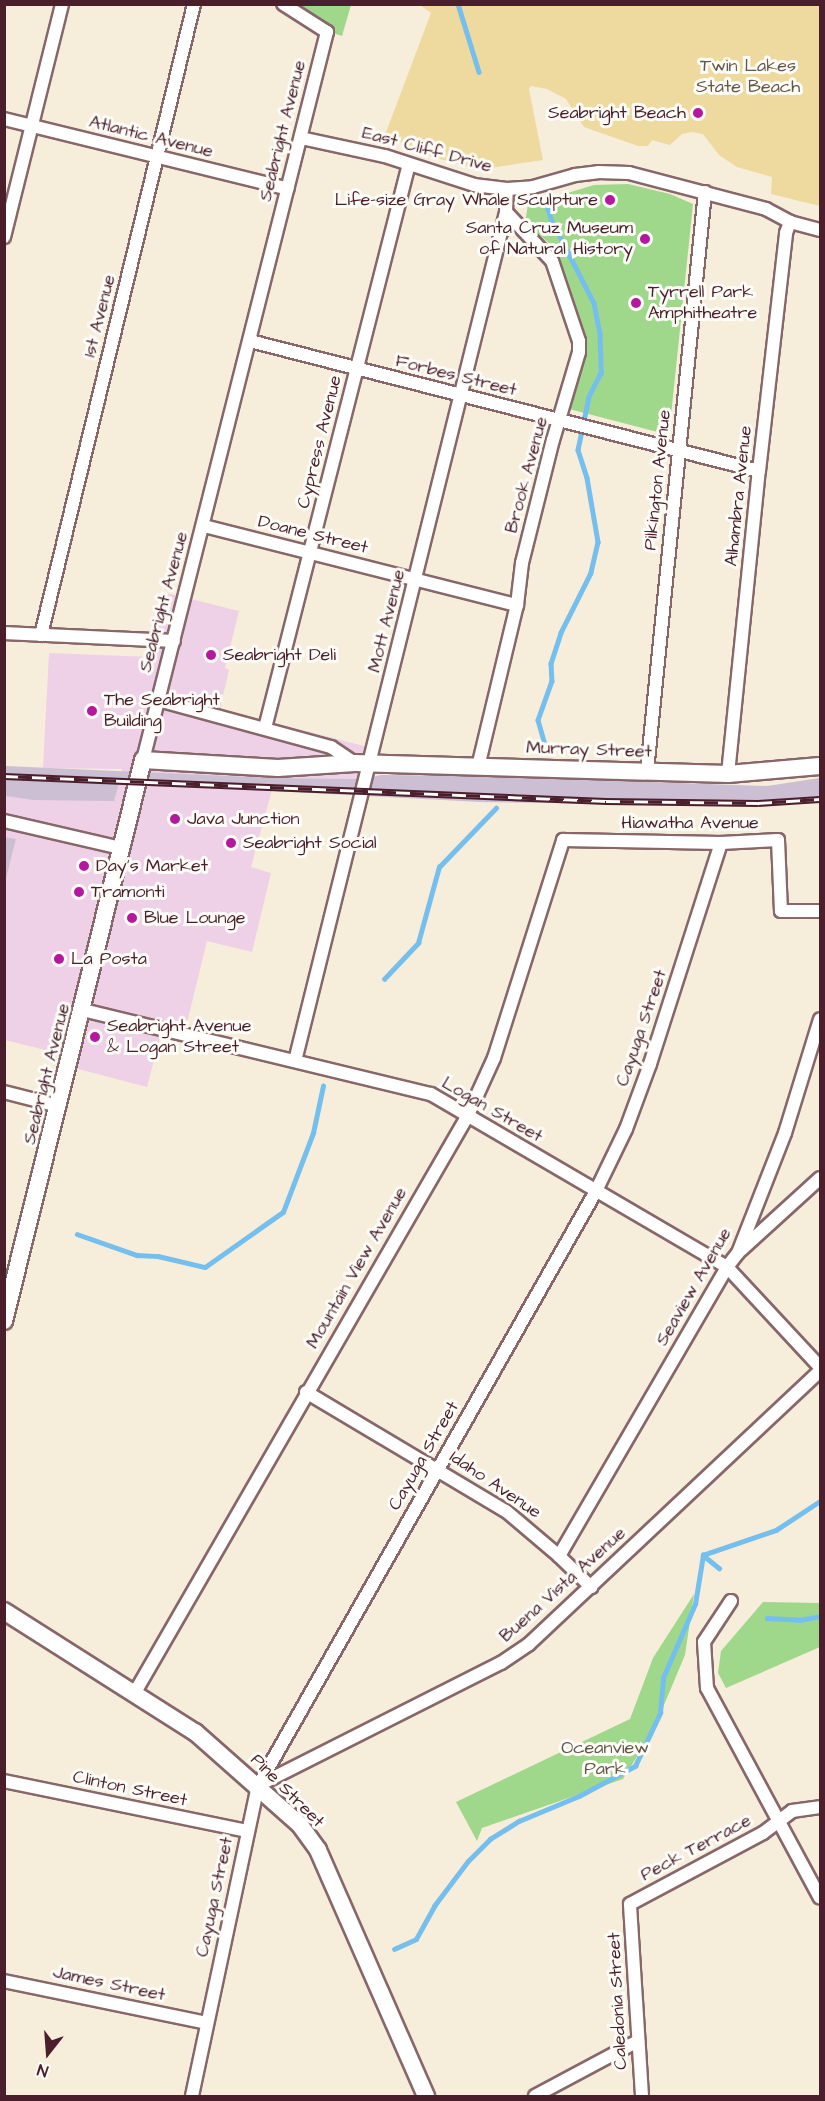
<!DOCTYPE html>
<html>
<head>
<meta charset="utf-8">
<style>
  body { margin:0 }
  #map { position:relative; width:825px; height:2101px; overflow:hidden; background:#f7eddb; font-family:"Architects Daughter",sans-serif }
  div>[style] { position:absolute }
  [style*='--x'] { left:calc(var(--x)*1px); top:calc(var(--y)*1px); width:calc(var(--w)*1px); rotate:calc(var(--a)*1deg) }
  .built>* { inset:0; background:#eed0e7 }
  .industrial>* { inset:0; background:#ccbed3 }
  .green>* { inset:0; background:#a0d88b }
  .sand>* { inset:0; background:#eeda9e }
  .stream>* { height:4.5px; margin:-2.25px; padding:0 2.25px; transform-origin:2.25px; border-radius:2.25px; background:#74bfee }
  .roads { filter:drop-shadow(2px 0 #876769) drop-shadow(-2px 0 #876769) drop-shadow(0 2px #876769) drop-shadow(0 -2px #876769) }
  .street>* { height:12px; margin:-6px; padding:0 6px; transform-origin:6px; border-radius:6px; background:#fff }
  .secondary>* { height:16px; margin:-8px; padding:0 8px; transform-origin:8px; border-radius:8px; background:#fff }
  .rail>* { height:7px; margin-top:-3.5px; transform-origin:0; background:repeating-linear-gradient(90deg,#fdfcf7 0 14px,#4a1f2b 0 28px); box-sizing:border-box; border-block:2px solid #4a1f2b }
  .dots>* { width:16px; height:16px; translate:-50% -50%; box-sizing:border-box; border:3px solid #fdfcf7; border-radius:50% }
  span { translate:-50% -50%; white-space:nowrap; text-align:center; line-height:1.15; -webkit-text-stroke:6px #fdfcf7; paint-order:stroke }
  .park-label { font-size:18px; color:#645648 }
  .poi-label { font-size:18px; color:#4a1f2b }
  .right { translate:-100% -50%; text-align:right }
  .left { translate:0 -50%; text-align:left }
  .street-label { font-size:18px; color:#4a1f2b }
  .frame { position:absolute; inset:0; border:6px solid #4a1f2b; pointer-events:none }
  .north { position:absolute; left:18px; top:2023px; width:60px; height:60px; -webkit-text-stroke:4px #fdfcf7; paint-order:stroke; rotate:197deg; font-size:16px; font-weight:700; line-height:24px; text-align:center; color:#4a1f2b }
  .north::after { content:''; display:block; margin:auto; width:21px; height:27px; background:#4a1f2b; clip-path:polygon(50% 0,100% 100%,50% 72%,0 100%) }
</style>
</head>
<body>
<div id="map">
  <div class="built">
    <div style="clip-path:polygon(167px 593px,239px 611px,225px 668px,229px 670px,220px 709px,368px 747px,361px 779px,275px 778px,164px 785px,272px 790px,251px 867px,271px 873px,252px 952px,207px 941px,185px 1031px,163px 1026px,147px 1087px,67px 1066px,69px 1056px,5px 1040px,5px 883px,16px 839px,5px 837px,4px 796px,118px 783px,122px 769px,43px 768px,49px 653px,150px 657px)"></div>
  </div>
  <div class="industrial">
    <div style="clip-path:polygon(5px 766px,275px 778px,361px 779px,381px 775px,490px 776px,767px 786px,820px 778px,820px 801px,761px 806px,480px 802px,119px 783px,114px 801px,34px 800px,5px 796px)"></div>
    <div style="clip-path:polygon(5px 837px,16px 839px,5px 883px,4px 837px)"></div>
  </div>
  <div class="green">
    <div style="clip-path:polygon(283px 5px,351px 5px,342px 36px,327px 31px)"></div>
    <div style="clip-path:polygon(628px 184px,670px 194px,693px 204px,669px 435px,569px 409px,585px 344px,582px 330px,550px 244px,525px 222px,528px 205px,594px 185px)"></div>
    <div style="clip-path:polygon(694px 1594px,685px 1655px,653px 1731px,623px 1779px,482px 1828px,477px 1841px,456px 1802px,630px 1719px,653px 1658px)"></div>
    <div style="clip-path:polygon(763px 1602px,820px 1603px,820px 1647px,726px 1688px,718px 1673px,721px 1651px)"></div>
  </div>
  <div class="sand">
    <div style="clip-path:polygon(420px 5px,820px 5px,820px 206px,771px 194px,772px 177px,737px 167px,719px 155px,703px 134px,692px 132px,682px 134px,670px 145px,652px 140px,648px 146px,638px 146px,584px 127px,566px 99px,547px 89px,531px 86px,529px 89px,543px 160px,484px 169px,464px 166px,430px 156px,385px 135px,431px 13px)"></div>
  </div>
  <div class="stream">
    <div style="--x:458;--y:4;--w:71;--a:72.8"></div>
    <div style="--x:545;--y:200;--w:22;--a:72"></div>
    <div style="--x:552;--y:221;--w:92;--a:62.9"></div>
    <div style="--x:594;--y:303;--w:33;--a:79"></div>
    <div style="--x:600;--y:335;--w:38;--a:88"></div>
    <div style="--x:601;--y:373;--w:27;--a:117"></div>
    <div style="--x:589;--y:397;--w:54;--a:101.7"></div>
    <div style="--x:578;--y:450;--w:29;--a:72"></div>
    <div style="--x:587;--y:478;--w:65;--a:80.2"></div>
    <div style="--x:598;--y:542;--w:32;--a:103"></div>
    <div style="--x:591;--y:573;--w:67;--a:116.6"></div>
    <div style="--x:561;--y:633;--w:32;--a:108"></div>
    <div style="--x:551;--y:663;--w:18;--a:87"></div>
    <div style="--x:552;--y:681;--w:41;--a:109.7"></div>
    <div style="--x:538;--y:720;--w:25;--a:74"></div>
    <div style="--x:384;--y:979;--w:50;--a:-46.6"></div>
    <div style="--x:418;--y:943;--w:79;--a:-74.6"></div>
    <div style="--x:439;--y:867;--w:82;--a:-46"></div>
    <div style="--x:77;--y:1234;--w:64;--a:19.3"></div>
    <div style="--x:137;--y:1255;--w:21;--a:3"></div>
    <div style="--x:158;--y:1256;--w:48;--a:13.2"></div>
    <div style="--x:205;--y:1267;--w:95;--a:-35.2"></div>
    <div style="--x:283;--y:1212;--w:85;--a:-69.2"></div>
    <div style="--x:313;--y:1133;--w:48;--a:-78"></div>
    <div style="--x:703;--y:1555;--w:21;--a:39"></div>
    <div style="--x:767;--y:1618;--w:33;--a:3"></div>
    <div style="--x:800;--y:1620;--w:20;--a:-11"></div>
    <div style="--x:394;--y:1949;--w:24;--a:-24"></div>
    <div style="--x:416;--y:1939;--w:38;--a:-61"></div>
    <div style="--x:434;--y:1906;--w:56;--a:-52.9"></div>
    <div style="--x:468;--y:1861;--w:31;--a:-45"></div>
    <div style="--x:490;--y:1839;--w:34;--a:-32"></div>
    <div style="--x:519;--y:1821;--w:65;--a:-22.6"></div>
    <div style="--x:579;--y:1796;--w:64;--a:-28.2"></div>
    <div style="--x:635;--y:1766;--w:59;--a:-64.7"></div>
    <div style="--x:660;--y:1713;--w:35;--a:-85"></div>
    <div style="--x:663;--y:1678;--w:81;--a:-66.6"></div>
    <div style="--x:695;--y:1604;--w:50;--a:-80.7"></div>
    <div style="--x:703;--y:1555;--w:77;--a:-18.9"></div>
    <div style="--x:776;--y:1530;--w:53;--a:-33.4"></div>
  </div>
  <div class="roads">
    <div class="street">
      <div style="--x:4;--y:119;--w:292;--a:13.8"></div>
      <div style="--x:301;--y:138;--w:86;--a:12.1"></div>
      <div style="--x:385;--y:156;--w:94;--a:18"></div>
      <div style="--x:474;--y:185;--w:33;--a:7"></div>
      <div style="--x:507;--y:189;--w:26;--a:-4"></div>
      <div style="--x:533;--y:187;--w:44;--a:-15.9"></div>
      <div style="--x:575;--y:175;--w:23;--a:-7"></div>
      <div style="--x:598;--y:172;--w:31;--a:2"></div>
      <div style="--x:629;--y:173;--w:142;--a:14.7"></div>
      <div style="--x:766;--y:209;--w:27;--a:28"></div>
      <div style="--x:790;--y:222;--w:31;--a:15"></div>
      <div style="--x:4;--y:237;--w:240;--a:-76"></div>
      <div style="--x:250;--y:341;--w:525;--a:14.33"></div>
      <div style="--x:204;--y:526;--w:323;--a:14.2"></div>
      <div style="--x:4;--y:633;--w:170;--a:2.7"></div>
      <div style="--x:41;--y:635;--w:649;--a:-76.37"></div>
      <div style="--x:158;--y:700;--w:179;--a:15.2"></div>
      <div style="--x:331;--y:747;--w:29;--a:34"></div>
      <div style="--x:265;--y:728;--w:582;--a:-75.68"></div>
      <div style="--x:143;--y:760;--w:751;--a:-75.82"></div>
      <div style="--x:327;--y:32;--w:52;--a:-147.5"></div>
      <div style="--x:478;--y:767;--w:167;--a:-76.5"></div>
      <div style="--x:517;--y:605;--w:42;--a:-83.2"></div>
      <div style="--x:522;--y:563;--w:127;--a:-75.9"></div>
      <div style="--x:553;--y:440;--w:92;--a:-73.5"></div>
      <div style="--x:579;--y:352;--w:11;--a:-90"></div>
      <div style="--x:579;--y:341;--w:84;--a:-108.6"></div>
      <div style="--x:552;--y:261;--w:67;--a:-133.2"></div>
      <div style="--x:647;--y:771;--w:582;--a:-84.28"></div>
      <div style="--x:728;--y:774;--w:305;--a:-84.2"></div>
      <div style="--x:759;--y:471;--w:240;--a:-83.5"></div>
      <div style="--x:786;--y:233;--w:12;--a:-70"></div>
      <div style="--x:4;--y:821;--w:120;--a:13"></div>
      <div style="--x:83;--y:1010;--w:358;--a:13.6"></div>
      <div style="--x:431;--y:1094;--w:343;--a:30.3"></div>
      <div style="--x:727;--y:1267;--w:137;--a:47.1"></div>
      <div style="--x:295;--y:1061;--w:875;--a:-76.04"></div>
      <div style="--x:506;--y:212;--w:23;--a:-88"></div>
      <div style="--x:4;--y:1092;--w:57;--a:14.3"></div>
      <div style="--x:741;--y:1250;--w:107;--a:-42.3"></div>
      <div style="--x:306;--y:1392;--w:233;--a:30.8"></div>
      <div style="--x:506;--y:1511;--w:70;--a:40.3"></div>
      <div style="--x:559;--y:1556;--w:45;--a:44.1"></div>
      <div style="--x:559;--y:1556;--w:334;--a:-59.8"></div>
      <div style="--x:727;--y:1267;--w:18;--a:-52"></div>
      <div style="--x:738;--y:1253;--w:129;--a:-68.6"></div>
      <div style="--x:785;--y:1133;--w:119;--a:-72.9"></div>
      <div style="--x:731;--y:1601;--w:49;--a:123.4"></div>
      <div style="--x:704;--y:1642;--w:46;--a:86.3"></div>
      <div style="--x:707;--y:1688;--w:238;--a:61.7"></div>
      <div style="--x:134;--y:1694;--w:668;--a:-60.02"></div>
      <div style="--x:468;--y:1115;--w:63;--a:-65.5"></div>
      <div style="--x:494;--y:1058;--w:229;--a:-72.4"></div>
      <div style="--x:563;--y:840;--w:158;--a:1.1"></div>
      <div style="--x:721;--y:843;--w:57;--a:-3"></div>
      <div style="--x:778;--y:840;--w:71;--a:87.6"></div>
      <div style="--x:781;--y:911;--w:39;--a:0"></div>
      <div style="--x:4;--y:1781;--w:248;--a:11.6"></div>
      <div style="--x:259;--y:1785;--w:271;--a:-26.8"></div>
      <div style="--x:501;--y:1663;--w:34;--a:-34"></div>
      <div style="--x:529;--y:1644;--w:399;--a:-43.2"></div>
      <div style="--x:4;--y:1981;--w:207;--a:11.7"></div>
      <div style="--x:192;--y:2096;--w:317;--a:-78"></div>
      <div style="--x:258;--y:1786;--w:684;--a:-60.4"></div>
      <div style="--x:596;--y:1191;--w:69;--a:-64.2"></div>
      <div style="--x:626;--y:1129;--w:69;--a:-69.7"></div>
      <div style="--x:650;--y:1064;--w:232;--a:-72.2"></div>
      <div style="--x:535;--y:2096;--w:117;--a:-28.1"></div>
      <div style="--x:642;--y:2096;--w:192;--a:-93.6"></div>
      <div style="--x:630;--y:1904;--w:151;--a:-28.1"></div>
      <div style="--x:763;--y:1833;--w:36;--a:-37"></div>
      <div style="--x:792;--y:1811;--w:28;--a:-8"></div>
    </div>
    <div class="secondary">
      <div style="--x:4;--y:1321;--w:578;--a:-76.08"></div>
      <div style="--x:143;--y:760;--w:135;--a:3.4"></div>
      <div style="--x:278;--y:768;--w:77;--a:-3.7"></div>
      <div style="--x:355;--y:763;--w:373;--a:1.7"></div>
      <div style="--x:728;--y:774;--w:92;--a:-5"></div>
      <div style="--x:4;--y:1611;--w:226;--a:32.4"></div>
      <div style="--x:195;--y:1732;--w:140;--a:41.5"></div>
      <div style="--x:300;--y:1825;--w:31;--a:54"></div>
      <div style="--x:318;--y:1850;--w:269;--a:66.3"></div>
    </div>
  </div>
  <div class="rail">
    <div style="--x:4;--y:776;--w:603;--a:2.38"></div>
    <div style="--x:606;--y:801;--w:152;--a:0.8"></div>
    <div style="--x:758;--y:803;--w:62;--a:-3.7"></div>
  </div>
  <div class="dots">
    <div style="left:698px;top:113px;background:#b5179e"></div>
    <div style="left:610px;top:200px;background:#b5179e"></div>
    <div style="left:645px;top:239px;background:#b5179e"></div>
    <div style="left:636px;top:303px;background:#b5179e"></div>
    <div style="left:211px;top:655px;background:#b5179e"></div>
    <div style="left:92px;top:711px;background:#b5179e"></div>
    <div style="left:175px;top:819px;background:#b5179e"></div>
    <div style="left:231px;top:843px;background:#b5179e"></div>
    <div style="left:84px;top:866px;background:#b5179e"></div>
    <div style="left:79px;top:892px;background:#b5179e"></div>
    <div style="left:132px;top:918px;background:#b5179e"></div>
    <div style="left:59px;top:959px;background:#b5179e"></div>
    <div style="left:95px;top:1037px;background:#b5179e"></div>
  </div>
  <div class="park-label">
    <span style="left:748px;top:77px">Twin Lakes<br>State Beach</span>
    <span style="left:605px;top:1759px">Oceanview<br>Park</span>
  </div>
  <div class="poi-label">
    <span class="right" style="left:686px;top:113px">Seabright Beach</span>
    <span class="right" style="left:598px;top:200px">Life-size Gray Whale Sculpture</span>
    <span class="right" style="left:633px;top:239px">Santa Cruz Museum<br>of Natural History</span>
    <span class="left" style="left:648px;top:303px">Tyrrell Park<br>Amphitheatre</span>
    <span class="left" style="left:223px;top:655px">Seabright Deli</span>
    <span class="left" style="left:104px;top:711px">The Seabright<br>Building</span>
    <span class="left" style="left:187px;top:819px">Java Junction</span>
    <span class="left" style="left:243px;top:843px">Seabright Social</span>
    <span class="left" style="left:96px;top:866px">Day's Market</span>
    <span class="left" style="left:91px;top:892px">Tramonti</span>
    <span class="left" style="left:144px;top:918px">Blue Lounge</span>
    <span class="left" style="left:71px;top:959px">La Posta</span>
    <span class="left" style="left:107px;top:1037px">Seabright Avenue<br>&amp; Logan Street</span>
  </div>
  <div class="street-label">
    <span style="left:283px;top:131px;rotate:-76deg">Seabright Avenue</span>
    <span style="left:151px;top:137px;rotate:14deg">Atlantic Avenue</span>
    <span style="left:427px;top:150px;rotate:15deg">East Cliff Drive</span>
    <span style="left:100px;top:316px;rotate:-76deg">1st Avenue</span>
    <span style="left:456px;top:376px;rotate:14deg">Forbes Street</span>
    <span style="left:320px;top:442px;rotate:-76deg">Cypress Avenue</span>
    <span style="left:527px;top:475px;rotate:-75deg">Brook Avenue</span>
    <span style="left:658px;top:480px;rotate:-84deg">Pilkington Avenue</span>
    <span style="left:739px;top:496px;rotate:-84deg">Alhambra Avenue</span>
    <span style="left:313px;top:535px;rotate:14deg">Doane Street</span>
    <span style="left:164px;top:602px;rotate:-75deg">Seabright Avenue</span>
    <span style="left:387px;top:621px;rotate:-76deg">Mott Avenue</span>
    <span style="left:589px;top:750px;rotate:2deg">Murray Street</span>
    <span style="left:690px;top:823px">Hiawatha Avenue</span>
    <span style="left:642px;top:1028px;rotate:-71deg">Cayuga Street</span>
    <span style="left:47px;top:1074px;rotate:-76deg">Seabright Avenue</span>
    <span style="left:492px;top:1110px;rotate:30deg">Logan Street</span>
    <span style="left:357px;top:1268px;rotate:-60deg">Mountain View Avenue</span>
    <span style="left:694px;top:1287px;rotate:-60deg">Seaview Avenue</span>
    <span style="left:424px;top:1456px;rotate:-60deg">Cayuga Street</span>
    <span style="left:495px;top:1485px;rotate:34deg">Idaho Avenue</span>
    <span style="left:563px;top:1585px;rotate:-42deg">Buena Vista Avenue</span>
    <span style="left:130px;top:1789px;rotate:12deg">Clinton Street</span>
    <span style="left:287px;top:1791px;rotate:45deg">Pine Street</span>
    <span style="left:696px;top:1848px;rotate:-28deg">Peck Terrace</span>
    <span style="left:215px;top:1897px;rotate:-78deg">Cayuga Street</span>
    <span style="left:109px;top:1984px;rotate:12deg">James Street</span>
    <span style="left:618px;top:2001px;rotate:-93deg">Caledonia Street</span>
  </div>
  <div class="frame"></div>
  <div class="north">N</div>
</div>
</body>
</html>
